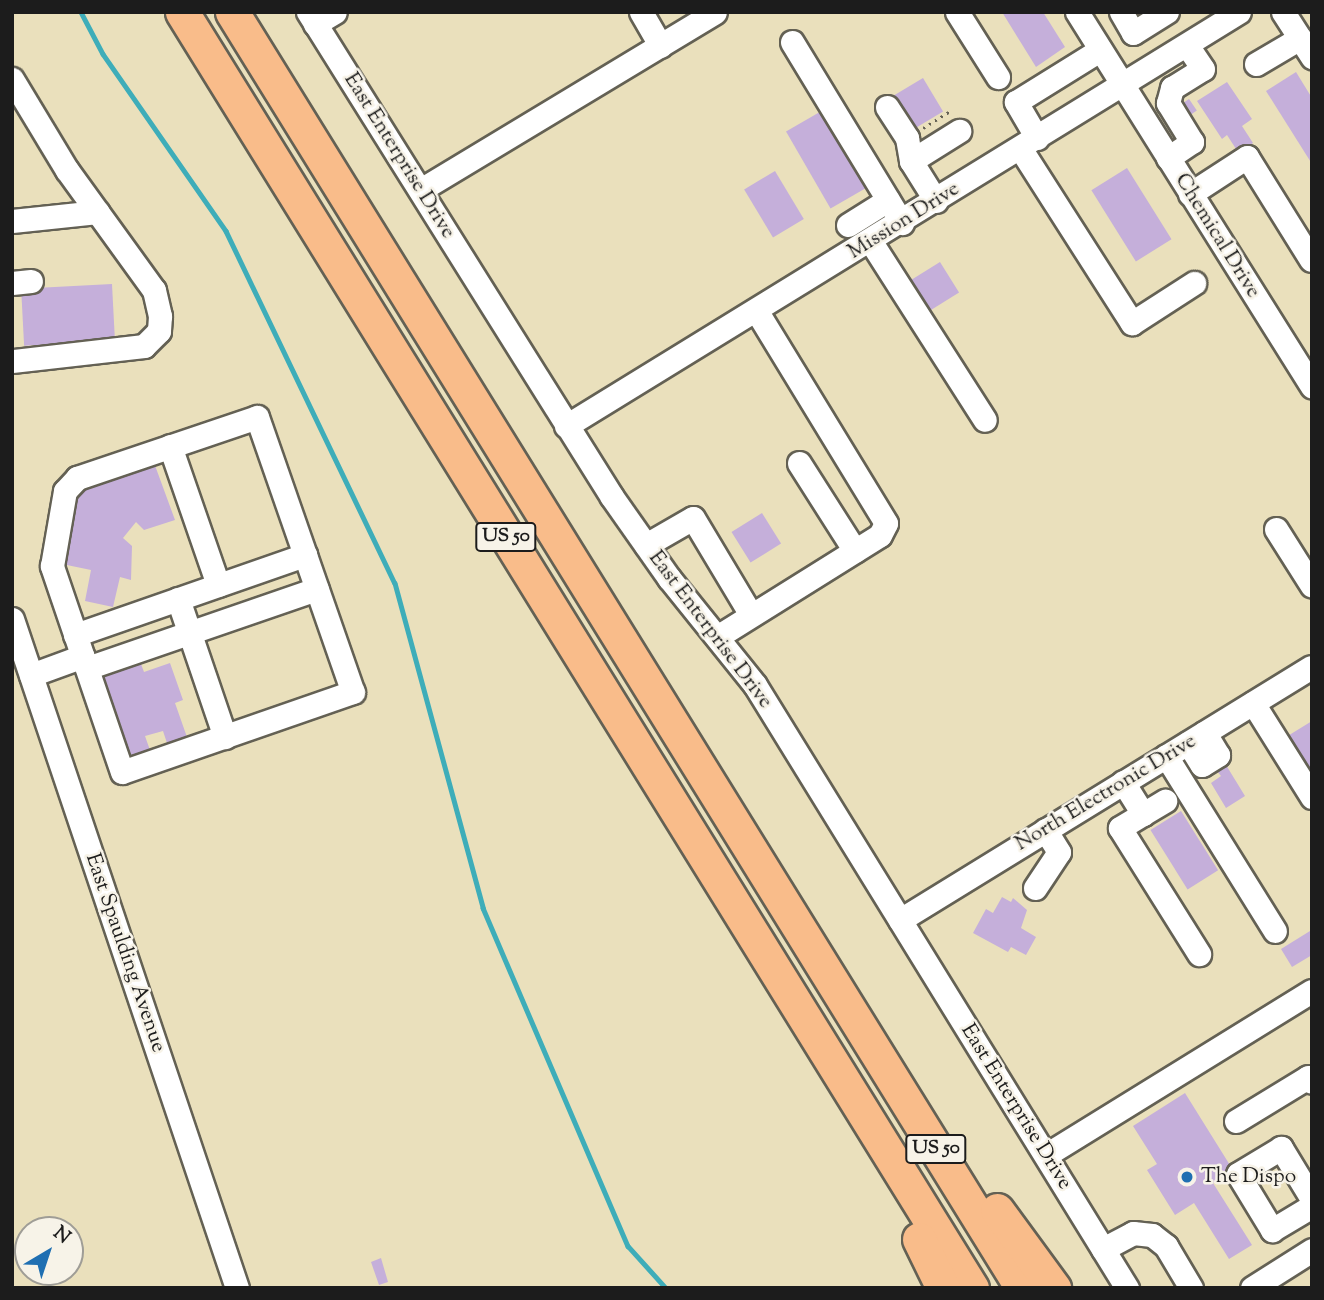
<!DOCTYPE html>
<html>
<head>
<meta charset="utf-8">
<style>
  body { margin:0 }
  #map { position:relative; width:1324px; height:1300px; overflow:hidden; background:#eae0bc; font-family:"Sorts Mill Goudy",serif }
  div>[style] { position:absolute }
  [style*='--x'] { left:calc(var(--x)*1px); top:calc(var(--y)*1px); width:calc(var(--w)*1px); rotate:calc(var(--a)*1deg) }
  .stream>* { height:4.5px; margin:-2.25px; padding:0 2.25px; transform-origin:2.25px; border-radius:2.25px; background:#3eadb9 }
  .building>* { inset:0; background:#c5afda; transform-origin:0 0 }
  .path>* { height:2.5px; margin-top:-1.25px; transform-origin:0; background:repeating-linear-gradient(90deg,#646154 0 2px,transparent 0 7px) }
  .roads { filter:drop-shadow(2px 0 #646154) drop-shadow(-2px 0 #646154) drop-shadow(0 2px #646154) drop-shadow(0 -2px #646154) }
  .minor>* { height:23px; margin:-11.5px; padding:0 11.5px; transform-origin:11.5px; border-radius:11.5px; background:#fff }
  .highway>* { height:33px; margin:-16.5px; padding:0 16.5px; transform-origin:16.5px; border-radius:16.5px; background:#f9bc8a }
  .dots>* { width:19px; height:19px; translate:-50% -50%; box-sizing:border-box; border:4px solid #f7f3e8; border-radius:50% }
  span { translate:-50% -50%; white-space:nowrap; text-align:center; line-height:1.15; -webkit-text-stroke:5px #f7f3e8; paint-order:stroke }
  .shield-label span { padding:2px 5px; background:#f7f3e8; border:2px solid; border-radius:5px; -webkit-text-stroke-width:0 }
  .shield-label { font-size:19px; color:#1c1c1c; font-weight:700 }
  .street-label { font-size:21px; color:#1c1c1c }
  .poi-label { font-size:21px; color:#1c1c1c }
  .left { translate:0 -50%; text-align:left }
  .frame { position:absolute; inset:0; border:14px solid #1c1c1c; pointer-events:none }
  .north { position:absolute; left:14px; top:1216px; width:70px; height:70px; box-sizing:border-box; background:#f7f3e8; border:2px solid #9f9d96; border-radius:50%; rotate:39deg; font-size:19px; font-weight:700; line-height:28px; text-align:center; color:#1c1c1c }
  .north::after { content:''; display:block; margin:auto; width:24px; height:32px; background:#1f6fb2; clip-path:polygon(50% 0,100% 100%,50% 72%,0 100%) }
</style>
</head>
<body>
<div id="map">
  <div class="stream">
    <div style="--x:81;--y:12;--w:47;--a:62.4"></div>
    <div style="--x:103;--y:54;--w:216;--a:55.2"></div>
    <div style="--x:226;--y:231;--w:390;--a:64.4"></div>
    <div style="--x:395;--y:583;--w:337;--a:74.8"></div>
    <div style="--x:483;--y:908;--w:368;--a:66.8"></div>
    <div style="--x:628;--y:1246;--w:57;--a:47.9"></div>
  </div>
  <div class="building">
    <div style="clip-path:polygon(1002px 12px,1043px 12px,1065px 47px,1036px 67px)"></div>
    <div style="clip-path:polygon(1296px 72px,1312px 98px,1312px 164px,1266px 91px)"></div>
    <div style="left:923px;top:78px;width:39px;height:36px;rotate:59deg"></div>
    <div style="clip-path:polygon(1227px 82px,1252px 119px,1242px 126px,1253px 143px,1238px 152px,1227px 135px,1222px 139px,1197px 101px)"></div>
    <div style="left:1189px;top:99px;width:14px;height:14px;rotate:56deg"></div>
    <div style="left:825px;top:109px;width:89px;height:45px;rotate:60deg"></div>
    <div style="left:1127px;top:168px;width:84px;height:42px;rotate:58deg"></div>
    <div style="left:775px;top:171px;width:56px;height:36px;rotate:59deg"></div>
    <div style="left:940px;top:262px;width:36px;height:36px;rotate:58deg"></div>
    <div style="left:112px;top:284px;width:57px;height:91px;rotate:87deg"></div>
    <div style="clip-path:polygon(153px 460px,175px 520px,144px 530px,136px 522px,123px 538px,132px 546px,131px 580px,120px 577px,113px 607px,85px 601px,91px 570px,62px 564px,75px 495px,86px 483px)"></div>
    <div style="left:762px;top:513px;width:36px;height:36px;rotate:58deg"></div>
    <div style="clip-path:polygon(170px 663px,183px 700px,175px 703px,188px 740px,168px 746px,163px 731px,145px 736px,151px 753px,132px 759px,104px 676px,141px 664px,144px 672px)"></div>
    <div style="clip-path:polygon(1312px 721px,1312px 779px,1286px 737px)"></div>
    <div style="clip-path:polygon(1226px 765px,1245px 796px,1226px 808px,1211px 783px,1221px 776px,1217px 771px)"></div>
    <div style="left:1181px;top:811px;width:70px;height:36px;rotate:58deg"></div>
    <div style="clip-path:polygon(1002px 897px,1011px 902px,1013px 898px,1027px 910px,1021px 928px,1036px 937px,1026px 955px,1011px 947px,1008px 952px,973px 933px,986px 909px,993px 913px)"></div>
    <div style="clip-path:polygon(1310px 931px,1312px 955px,1292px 967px,1281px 949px)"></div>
    <div style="clip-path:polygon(1185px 1093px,1233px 1170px,1213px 1183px,1252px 1245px,1229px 1259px,1194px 1203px,1175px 1215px,1147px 1170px,1157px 1164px,1133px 1126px)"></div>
    <div style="clip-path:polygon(381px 1258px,388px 1282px,379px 1285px,371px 1262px)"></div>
  </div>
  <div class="path">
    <div style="--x:923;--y:128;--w:32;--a:-32"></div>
  </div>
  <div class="roads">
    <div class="minor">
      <div style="--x:308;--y:12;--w:572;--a:57.92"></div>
      <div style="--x:612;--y:497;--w:99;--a:54.9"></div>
      <div style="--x:669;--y:578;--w:137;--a:51.2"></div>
      <div style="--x:755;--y:685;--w:709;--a:58.33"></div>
      <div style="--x:641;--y:12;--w:39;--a:60"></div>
      <div style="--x:957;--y:12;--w:77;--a:57.8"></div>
      <div style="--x:1077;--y:12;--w:442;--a:57.9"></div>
      <div style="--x:1121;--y:12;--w:24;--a:60"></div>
      <div style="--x:1133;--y:33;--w:40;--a:-32"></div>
      <div style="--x:1283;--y:12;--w:54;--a:57.2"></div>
      <div style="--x:315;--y:24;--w:23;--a:-31"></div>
      <div style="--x:792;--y:42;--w:212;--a:58.7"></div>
      <div style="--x:1256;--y:64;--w:51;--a:-30.6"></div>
      <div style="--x:12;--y:79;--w:106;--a:58.9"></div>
      <div style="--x:67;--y:170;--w:148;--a:54.1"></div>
      <div style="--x:154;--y:290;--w:27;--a:77"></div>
      <div style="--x:160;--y:316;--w:15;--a:94"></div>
      <div style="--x:159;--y:331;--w:21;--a:135"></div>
      <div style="--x:144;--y:346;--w:133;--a:173.5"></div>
      <div style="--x:887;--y:107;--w:37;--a:57"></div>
      <div style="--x:907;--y:138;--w:23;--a:80"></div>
      <div style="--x:1037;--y:138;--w:42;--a:-120.3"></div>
      <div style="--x:1016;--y:102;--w:99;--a:-31.8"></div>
      <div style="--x:1020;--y:148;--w:208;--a:57.4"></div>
      <div style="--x:1132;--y:323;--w:74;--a:-32.8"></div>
      <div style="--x:1168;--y:158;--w:29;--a:-34"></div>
      <div style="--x:1192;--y:142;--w:46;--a:-121.6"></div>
      <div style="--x:1168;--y:103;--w:16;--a:-75"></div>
      <div style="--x:1172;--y:88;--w:36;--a:-32"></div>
      <div style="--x:1203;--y:69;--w:29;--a:-124"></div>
      <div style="--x:422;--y:189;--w:342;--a:-31.1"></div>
      <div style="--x:1190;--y:194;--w:68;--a:-33"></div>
      <div style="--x:1247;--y:157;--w:121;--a:58.1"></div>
      <div style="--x:936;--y:201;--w:47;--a:-122"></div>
      <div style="--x:911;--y:161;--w:57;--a:-32"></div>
      <div style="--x:12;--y:221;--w:86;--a:-6"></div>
      <div style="--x:848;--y:225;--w:47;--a:-32"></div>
      <div style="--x:871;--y:242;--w:211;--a:57.4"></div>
      <div style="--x:12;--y:283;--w:19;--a:-6"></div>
      <div style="--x:257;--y:417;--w:291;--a:70.8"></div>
      <div style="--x:353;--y:692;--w:244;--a:160.9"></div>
      <div style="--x:122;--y:772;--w:218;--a:-108.8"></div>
      <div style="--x:52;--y:566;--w:76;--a:-80.2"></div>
      <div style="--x:65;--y:491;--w:18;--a:-47"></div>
      <div style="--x:77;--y:478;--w:190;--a:-18.7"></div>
      <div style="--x:566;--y:426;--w:790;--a:-31.6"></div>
      <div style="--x:170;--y:446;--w:147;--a:70.9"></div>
      <div style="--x:799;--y:463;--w:104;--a:57.5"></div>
      <div style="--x:1276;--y:529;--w:67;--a:57.7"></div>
      <div style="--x:646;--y:545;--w:54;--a:-29.9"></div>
      <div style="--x:693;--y:518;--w:113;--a:59.1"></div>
      <div style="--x:178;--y:599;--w:146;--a:71.2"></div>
      <div style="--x:12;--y:619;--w:706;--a:71.41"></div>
      <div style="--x:75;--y:635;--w:244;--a:-19.2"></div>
      <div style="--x:717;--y:637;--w:192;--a:-32"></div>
      <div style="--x:880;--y:535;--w:13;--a:-63"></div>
      <div style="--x:886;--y:523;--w:247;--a:-121.4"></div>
      <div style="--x:87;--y:668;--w:243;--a:-19"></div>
      <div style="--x:31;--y:675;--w:55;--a:-20.1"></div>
      <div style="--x:1253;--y:703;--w:111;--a:57.9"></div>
      <div style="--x:1188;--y:743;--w:26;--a:58"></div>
      <div style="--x:1202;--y:765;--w:19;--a:-32"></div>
      <div style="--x:1218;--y:755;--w:26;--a:-121"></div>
      <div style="--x:1166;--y:756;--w:206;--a:58.1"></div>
      <div style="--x:1123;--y:782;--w:38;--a:58"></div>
      <div style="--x:1143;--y:814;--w:26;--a:-31"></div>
      <div style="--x:1143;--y:814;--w:27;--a:149"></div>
      <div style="--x:1120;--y:828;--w:149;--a:57.9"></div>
      <div style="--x:1035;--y:888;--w:43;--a:-56.3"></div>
      <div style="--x:1059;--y:852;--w:26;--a:-122"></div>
      <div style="--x:900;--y:920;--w:483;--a:-31.6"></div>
      <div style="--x:1236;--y:1121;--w:84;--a:-31.4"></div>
      <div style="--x:1308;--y:1077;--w:6;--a:51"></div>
      <div style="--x:1046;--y:1155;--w:312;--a:-31.7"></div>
      <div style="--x:1312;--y:1199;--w:60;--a:-121.3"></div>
      <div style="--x:1281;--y:1148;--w:50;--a:148.8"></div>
      <div style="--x:1238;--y:1174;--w:66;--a:58.7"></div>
      <div style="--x:1272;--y:1230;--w:47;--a:-31"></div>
      <div style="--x:1103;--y:1249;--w:34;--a:-28"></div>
      <div style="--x:1133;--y:1233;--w:19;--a:6"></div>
      <div style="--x:1152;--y:1235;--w:18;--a:38"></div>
      <div style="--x:1166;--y:1246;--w:49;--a:59.2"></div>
      <div style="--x:1252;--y:1288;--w:71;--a:-32.3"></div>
    </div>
    <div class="highway">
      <div style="--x:182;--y:12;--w:1501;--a:58.24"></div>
      <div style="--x:232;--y:12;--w:1501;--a:58.24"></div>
      <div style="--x:997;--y:1210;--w:97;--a:53.8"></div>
      <div style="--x:919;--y:1239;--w:55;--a:63.9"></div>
    </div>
  </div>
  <div class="dots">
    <div style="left:1187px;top:1177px;background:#1f6fb2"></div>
  </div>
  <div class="shield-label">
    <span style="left:506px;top:537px">US 50</span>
    <span style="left:936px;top:1149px">US 50</span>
  </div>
  <div class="street-label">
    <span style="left:399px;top:156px;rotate:58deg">East Enterprise Drive</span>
    <span style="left:904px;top:221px;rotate:-32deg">Mission Drive</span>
    <span style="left:1217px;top:236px;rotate:58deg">Chemical Drive</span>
    <span style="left:710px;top:630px;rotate:53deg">East Enterprise Drive</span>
    <span style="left:1106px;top:793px;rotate:-31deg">North Electronic Drive</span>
    <span style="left:125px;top:953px;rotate:71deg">East Spaulding Avenue</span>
    <span style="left:1016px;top:1107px;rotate:58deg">East Enterprise Drive</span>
  </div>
  <div class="poi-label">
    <span class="left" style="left:1201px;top:1177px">The Dispo</span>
  </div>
  <div class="frame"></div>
  <div class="north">N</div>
</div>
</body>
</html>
